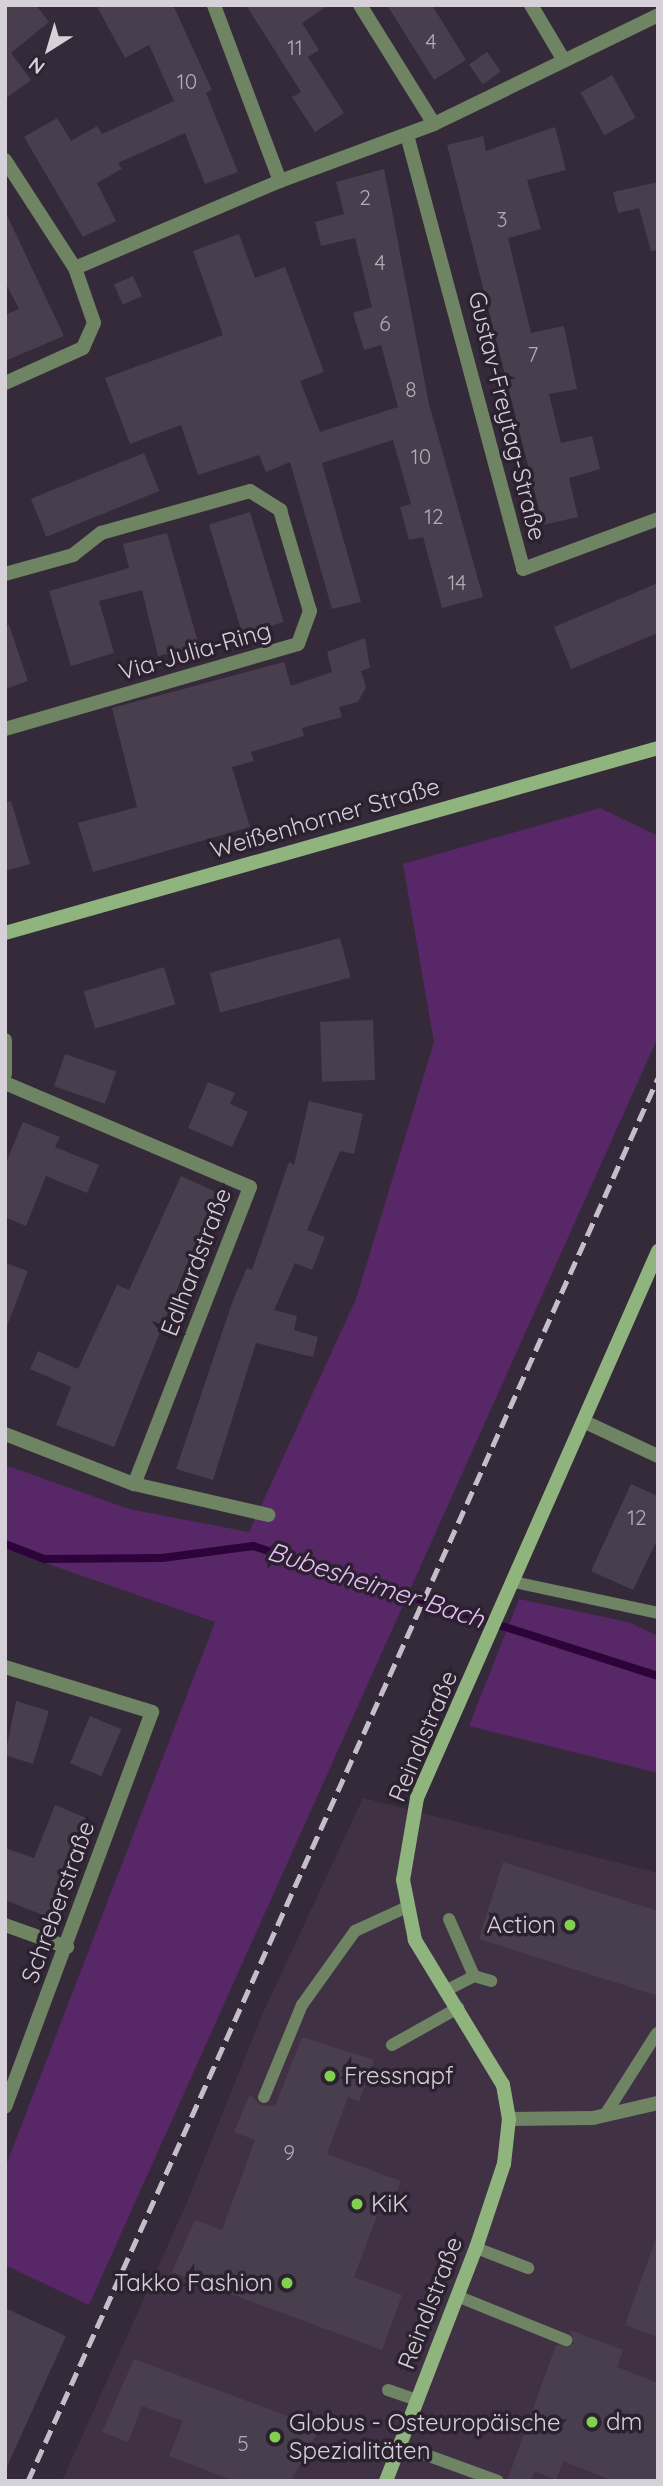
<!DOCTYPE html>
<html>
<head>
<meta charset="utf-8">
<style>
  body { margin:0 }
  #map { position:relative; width:663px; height:2486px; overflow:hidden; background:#352a39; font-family:Quicksand,sans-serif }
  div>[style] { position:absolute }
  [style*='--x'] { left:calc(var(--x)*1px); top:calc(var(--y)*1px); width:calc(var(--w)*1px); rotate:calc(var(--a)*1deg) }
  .built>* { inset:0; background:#403145 }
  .green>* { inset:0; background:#582768 }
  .stream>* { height:8px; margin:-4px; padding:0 4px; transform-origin:4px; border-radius:4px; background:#2d0439 }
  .building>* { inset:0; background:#493e4d; transform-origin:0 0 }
  .lane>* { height:12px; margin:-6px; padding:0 6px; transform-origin:6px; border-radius:6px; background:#6e8462 }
  .street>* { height:14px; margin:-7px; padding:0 7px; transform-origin:7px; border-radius:7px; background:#6e8462 }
  .secondary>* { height:14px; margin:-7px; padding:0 7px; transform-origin:7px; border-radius:7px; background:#90b47e }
  .rail>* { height:5px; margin-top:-2.5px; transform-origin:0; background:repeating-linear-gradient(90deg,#c5bec8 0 14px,transparent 0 21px) }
  .dots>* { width:19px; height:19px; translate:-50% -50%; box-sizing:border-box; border:4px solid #2b212f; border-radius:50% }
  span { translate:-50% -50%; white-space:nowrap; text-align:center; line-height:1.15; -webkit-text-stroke:7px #2b212f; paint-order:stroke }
  .number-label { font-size:21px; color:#b3acb6 }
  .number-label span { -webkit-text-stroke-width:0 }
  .street-label { font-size:24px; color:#d6d0d9 }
  .poi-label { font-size:24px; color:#d6d0d9 }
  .right { translate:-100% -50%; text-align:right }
  .left { translate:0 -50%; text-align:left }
  .water-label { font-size:26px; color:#e7bcf7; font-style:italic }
  .frame { position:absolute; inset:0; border:7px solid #d6d0d9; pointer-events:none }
  .north { position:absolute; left:14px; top:14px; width:70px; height:70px; -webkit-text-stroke:5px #2b212f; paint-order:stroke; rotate:217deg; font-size:19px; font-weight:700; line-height:28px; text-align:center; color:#d6d0d9 }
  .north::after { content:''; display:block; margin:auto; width:24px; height:32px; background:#d6d0d9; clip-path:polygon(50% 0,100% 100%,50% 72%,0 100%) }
</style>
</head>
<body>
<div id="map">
  <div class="built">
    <div style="clip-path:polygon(363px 1798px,658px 1873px,658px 2481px,62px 2481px,185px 2207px,263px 2013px)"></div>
  </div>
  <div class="green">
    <div style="clip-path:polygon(600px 808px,658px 836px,658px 1037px,89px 2305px,5px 2265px,5px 2168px,215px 1622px,5px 1549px,5px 1465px,129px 1509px,249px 1532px,356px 1299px,434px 1042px,403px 864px)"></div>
    <div style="clip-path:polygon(519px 1599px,628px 1622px,658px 1636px,658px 1773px,469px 1726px)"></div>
  </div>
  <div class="stream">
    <div style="--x:5;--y:1544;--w:42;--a:21"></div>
    <div style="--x:44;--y:1559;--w:118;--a:-0.5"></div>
    <div style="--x:162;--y:1558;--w:92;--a:-7.5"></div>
    <div style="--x:253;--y:1546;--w:425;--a:17.8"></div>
  </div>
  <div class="building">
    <div style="clip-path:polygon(5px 5px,36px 5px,49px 22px,11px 53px,31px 80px,5px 99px)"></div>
    <div style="clip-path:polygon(96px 5px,173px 5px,212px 90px,206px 93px,238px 172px,205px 184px,185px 133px,118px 163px,122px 169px,97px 183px,116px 221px,83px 237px,24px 137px,57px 118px,71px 141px,97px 126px,102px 134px,174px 101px,149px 45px,125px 58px)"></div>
    <div style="clip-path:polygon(246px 5px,329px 5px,302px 23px,319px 50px,308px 57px,344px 113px,315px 132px,292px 97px,301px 92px)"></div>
    <div style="clip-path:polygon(387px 5px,432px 5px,466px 60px,434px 80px)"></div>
    <div style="left:487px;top:52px;width:24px;height:22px;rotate:55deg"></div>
    <div style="left:612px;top:75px;width:49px;height:36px;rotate:61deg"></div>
    <div style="clip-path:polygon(555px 127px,566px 170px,527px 180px,541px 229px,508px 238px,531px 333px,564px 326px,577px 389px,549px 394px,561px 443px,592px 436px,600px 469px,569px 478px,578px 517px,543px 525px,447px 145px,483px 136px,486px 151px)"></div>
    <div style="clip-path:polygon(384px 169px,429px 404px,483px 597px,442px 608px,423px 537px,409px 540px,400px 507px,411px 504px,393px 440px,322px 463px,361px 602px,332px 609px,290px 462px,266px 472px,259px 455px,198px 475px,181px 425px,130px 444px,105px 378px,223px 335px,193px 251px,239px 234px,255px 278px,285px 267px,324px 372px,300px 381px,320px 432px,398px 407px,381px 345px,364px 350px,353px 313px,372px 307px,355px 238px,321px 246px,315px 222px,344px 214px,336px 182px)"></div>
    <div style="clip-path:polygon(658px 182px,658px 250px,651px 251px,639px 208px,618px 213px,613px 192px)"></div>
    <div style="clip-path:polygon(5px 211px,64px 336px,5px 361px,5px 315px,19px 309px,5px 282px)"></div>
    <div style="left:133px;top:276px;width:22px;height:21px;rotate:66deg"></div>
    <div style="left:144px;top:453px;width:41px;height:122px;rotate:68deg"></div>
    <div style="left:250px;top:512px;width:115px;height:43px;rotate:73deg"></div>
    <div style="clip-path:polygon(167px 533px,199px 646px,158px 656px,142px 590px,99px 601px,114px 653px,71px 666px,49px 591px,129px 568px,123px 544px)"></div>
    <div style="clip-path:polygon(658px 583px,658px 633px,571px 669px,554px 627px)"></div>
    <div style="clip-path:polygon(9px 625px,28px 681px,5px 689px,5px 626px)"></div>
    <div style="clip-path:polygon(365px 638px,370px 668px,361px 671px,366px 687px,358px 702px,339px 707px,342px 717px,302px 728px,304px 736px,251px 752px,254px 761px,232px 767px,250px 827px,93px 872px,78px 823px,137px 807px,112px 708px,284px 662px,291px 686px,332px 672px,327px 652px)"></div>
    <div style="clip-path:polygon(11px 801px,30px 864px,5px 871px,5px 802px)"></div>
    <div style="left:340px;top:938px;width:41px;height:135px;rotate:75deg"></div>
    <div style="left:164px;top:967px;width:39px;height:84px;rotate:73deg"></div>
    <div style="left:373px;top:1020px;width:60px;height:53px;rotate:88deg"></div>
    <div style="left:65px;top:1054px;width:54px;height:34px;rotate:19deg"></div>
    <div style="clip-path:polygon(208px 1082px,235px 1093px,230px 1104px,248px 1112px,232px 1147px,188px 1128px)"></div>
    <div style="clip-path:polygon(309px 1101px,363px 1114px,354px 1154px,340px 1151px,307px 1230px,325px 1237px,312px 1270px,295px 1263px,274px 1310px,297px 1316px,294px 1330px,318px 1337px,313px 1357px,256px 1343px,213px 1480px,176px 1469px,233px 1300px,247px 1268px,252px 1270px,289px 1162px,294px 1165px)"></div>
    <div style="clip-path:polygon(23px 1122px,60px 1137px,55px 1147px,99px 1165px,87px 1193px,46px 1176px,26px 1226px,5px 1217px,5px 1165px)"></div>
    <div style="clip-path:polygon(181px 1176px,216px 1192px,114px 1447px,56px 1425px,71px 1387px,30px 1369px,38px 1351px,78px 1369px,117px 1285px,129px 1290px)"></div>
    <div style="clip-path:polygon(5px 1263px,28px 1271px,7px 1326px,5px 1326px)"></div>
    <div style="clip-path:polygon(631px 1484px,658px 1496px,658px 1538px,633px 1590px,591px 1571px)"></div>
    <div style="clip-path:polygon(16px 1701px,49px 1711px,33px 1764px,5px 1755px)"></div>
    <div style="left:90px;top:1716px;width:34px;height:51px;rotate:23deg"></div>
    <div style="clip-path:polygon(55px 1805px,86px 1818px,50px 1918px,5px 1900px,5px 1848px,34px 1858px)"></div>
    <div style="clip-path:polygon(503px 1862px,658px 1911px,658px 1996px,479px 1939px)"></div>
    <div style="clip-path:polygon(302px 2037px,374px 2060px,359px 2102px,348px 2097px,327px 2154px,401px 2181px,390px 2211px,380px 2208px,354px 2277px,402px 2295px,382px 2350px,172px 2272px,195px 2220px,222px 2230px,255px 2140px,234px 2132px,250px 2094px,260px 2105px,275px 2106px)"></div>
    <div style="clip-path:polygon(655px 2241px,658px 2242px,658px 2337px,625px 2325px)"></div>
    <div style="clip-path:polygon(5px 2308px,66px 2336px,5px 2471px)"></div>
    <div style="clip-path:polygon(570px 2330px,623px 2350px,617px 2367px,658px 2383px,658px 2481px,613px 2481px,563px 2461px,556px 2480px,534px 2471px,532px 2481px,507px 2481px,556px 2345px,574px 2344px)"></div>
    <div style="clip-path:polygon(134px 2359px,320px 2428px,291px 2481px,234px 2481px,169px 2456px,183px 2421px,142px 2406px,128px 2442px,102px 2432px)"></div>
  </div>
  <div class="lane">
    <div style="--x:514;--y:1582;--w:147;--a:12.1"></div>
    <div style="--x:449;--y:1919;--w:62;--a:66.3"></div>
    <div style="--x:445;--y:1991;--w:33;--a:-27"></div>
    <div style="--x:474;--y:1976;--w:18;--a:16"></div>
    <div style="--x:392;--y:2045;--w:76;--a:-29.3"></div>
    <div style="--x:264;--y:2097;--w:100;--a:-67.6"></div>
    <div style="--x:302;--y:2005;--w:91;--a:-54.4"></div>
    <div style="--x:355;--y:1931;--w:57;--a:-24.8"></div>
    <div style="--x:605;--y:2115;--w:97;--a:-57.6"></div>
    <div style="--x:476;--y:2248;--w:56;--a:21"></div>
    <div style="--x:457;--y:2296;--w:118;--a:22"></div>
    <div style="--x:388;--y:2390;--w:31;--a:19"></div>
    <div style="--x:399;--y:2445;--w:105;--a:20"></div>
  </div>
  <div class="street">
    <div style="--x:360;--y:5;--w:140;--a:58.1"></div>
    <div style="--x:531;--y:5;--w:63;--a:59.3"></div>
    <div style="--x:407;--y:135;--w:449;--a:75"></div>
    <div style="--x:523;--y:569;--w:144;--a:-20.3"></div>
    <div style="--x:5;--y:160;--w:129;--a:57.1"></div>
    <div style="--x:75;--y:268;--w:58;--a:70.9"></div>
    <div style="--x:94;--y:323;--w:27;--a:114"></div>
    <div style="--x:83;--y:348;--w:85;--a:155.8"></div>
    <div style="--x:280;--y:181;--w:164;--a:-20.3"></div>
    <div style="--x:434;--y:124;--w:249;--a:-25.9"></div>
    <div style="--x:75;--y:268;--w:223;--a:-23"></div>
    <div style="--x:280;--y:181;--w:188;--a:-110.6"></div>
    <div style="--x:5;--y:574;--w:71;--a:-15.6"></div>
    <div style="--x:73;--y:555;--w:36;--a:-38"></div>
    <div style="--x:101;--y:533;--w:155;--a:-15.7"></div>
    <div style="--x:250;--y:491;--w:36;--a:32"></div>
    <div style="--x:280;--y:510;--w:105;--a:73.5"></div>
    <div style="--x:310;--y:611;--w:35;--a:110"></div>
    <div style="--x:298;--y:644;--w:305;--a:163.8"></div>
    <div style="--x:5;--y:1040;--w:34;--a:90"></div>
    <div style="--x:5;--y:1083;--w:266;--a:23"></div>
    <div style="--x:250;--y:1187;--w:319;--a:111.3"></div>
    <div style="--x:585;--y:1422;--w:81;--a:25"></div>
    <div style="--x:5;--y:1434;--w:138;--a:21.2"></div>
    <div style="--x:134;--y:1484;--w:138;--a:13"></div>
    <div style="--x:5;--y:1667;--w:154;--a:17"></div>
    <div style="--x:152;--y:1712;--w:421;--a:110.4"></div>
    <div style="--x:5;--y:1925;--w:66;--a:19.5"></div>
    <div style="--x:509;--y:2119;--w:84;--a:-0.7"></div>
    <div style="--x:593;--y:2118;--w:67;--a:-13"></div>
  </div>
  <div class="secondary">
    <div style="--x:5;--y:933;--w:679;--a:-15.82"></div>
    <div style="--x:386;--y:2481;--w:250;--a:-68.9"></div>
    <div style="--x:476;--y:2248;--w:89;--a:-71.6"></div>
    <div style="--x:504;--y:2164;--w:45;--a:-83.7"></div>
    <div style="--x:509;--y:2119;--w:35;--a:-100"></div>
    <div style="--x:503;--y:2085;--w:170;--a:-121.3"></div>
    <div style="--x:415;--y:1940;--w:61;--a:-101.3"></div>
    <div style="--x:403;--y:1880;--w:83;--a:-80.3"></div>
    <div style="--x:417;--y:1798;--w:598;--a:-66.22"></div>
  </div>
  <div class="rail">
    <div style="--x:28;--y:2481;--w:1538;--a:-65.82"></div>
  </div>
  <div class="dots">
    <div style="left:570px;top:1925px;background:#82d050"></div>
    <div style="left:330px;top:2076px;background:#82d050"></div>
    <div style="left:357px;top:2204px;background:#82d050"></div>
    <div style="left:287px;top:2283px;background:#82d050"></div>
    <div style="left:592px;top:2422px;background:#82d050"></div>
    <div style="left:275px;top:2437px;background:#82d050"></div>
  </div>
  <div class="number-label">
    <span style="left:431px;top:41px">4</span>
    <span style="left:295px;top:47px">11</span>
    <span style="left:187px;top:81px">10</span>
    <span style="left:365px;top:197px">2</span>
    <span style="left:502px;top:219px">3</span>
    <span style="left:380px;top:262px">4</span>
    <span style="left:385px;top:323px">6</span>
    <span style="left:533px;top:354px">7</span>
    <span style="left:411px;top:389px">8</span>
    <span style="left:421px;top:456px">10</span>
    <span style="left:434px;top:516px">12</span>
    <span style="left:457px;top:582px">14</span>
    <span style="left:637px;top:1517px">12</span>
    <span style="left:289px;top:2152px">9</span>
    <span style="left:243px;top:2443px">5</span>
  </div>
  <div class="street-label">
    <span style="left:507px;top:416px;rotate:76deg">Gustav-Freytag-Straße</span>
    <span style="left:195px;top:651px;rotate:-16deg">Via-Julia-Ring</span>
    <span style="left:325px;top:818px;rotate:-16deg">Weißenhorner Straße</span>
    <span style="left:196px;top:1262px;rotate:-69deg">Edlhardstraße</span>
    <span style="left:423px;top:1736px;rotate:-67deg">Reindlstraße</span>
    <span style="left:58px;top:1902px;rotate:-70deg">Schreberstraße</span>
    <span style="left:430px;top:2303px;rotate:-69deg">Reindlstraße</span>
  </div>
  <div class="poi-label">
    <span class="right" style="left:556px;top:1925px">Action</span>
    <span class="left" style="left:344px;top:2076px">Fressnapf</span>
    <span class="left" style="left:371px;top:2204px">KiK</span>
    <span class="right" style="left:273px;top:2283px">Takko Fashion</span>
    <span class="left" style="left:606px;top:2422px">dm</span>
    <span class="left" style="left:289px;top:2437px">Globus - Osteuropäische<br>Spezialitäten</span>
  </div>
  <div class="water-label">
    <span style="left:376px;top:1585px;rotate:18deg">Bubesheimer Bach</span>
  </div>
  <div class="frame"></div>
  <div class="north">N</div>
</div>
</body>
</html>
